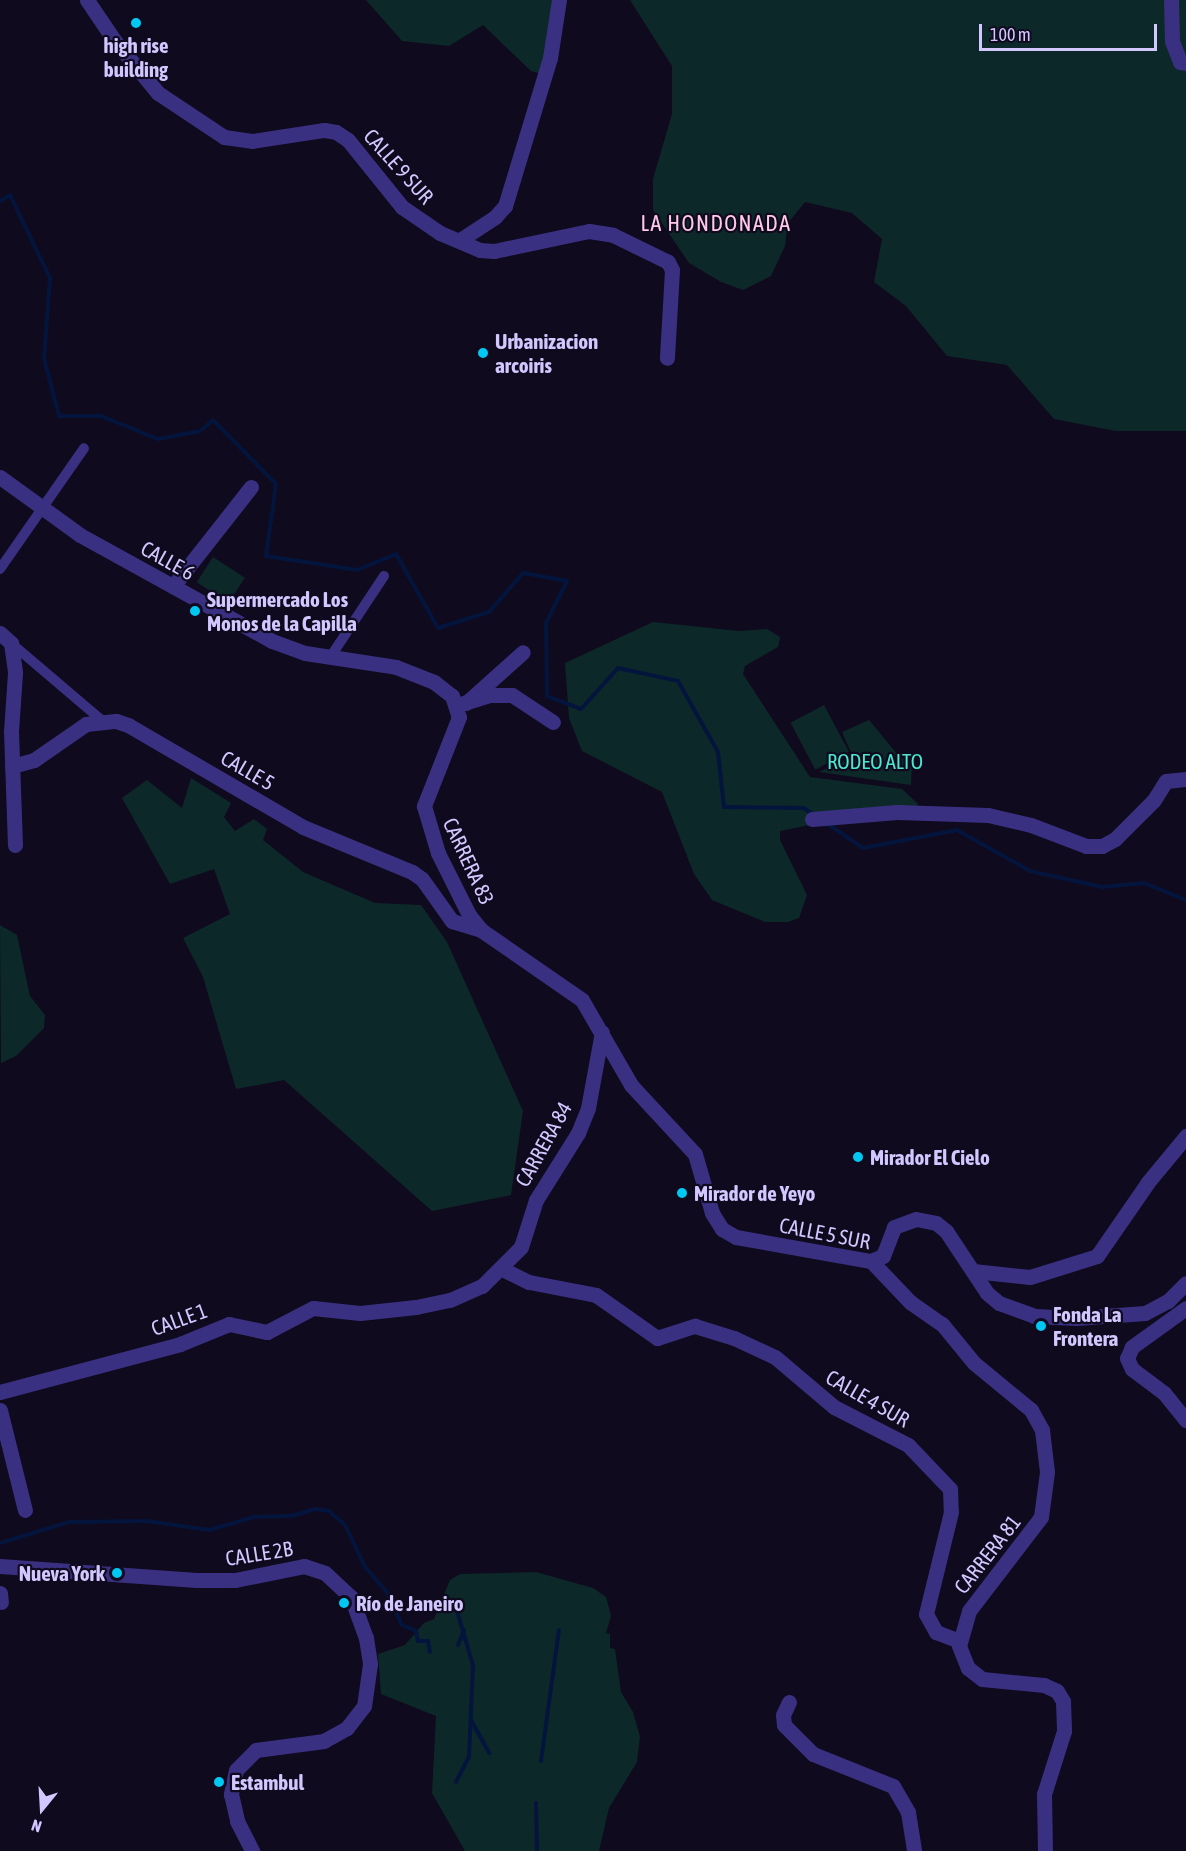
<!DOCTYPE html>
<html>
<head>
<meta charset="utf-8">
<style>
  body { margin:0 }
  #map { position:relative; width:1186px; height:1851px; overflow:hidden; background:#0f0a1e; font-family:"Asap Condensed",sans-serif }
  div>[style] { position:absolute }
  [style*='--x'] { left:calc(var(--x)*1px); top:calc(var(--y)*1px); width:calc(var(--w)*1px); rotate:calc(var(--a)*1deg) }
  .green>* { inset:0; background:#0d2829; transform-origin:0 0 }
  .stream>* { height:4px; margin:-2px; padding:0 2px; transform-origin:2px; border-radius:2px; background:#04153d }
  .pedestrian>* { height:10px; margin:-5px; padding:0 5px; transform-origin:5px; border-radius:5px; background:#3a3082 }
  .minor>* { height:15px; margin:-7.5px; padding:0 7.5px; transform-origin:7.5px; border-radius:7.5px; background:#3a3082 }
  .tertiary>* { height:15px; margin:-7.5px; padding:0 7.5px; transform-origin:7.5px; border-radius:7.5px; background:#3a3082 }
  .dots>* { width:16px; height:16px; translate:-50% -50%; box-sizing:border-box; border:3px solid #0f0a1e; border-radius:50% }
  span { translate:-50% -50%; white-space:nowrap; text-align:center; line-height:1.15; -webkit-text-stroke:4.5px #0f0a1e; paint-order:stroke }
  .poi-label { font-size:21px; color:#d2c7ff; font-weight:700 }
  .left { translate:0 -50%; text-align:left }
  .right { translate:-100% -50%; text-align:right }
  .street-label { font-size:21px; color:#d2c7ff }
  .park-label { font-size:21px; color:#49e9ce }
  .neighbourhood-label { font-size:22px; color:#ffc9e7; letter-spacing:1.5px }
  .north { position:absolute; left:12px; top:1779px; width:60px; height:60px; -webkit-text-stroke:4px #0f0a1e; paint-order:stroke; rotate:198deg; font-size:16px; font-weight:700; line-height:24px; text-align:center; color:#d2c7ff }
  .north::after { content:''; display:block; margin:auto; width:21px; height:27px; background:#d2c7ff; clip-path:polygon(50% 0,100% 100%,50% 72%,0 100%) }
  .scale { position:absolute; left:979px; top:24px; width:178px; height:27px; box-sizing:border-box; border:3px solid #d2c7ff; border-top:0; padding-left:8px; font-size:18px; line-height:21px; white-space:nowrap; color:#d2c7ff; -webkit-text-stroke:4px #0f0a1e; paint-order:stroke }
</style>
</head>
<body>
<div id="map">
  <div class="green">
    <div style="clip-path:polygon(366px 0,553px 0,542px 68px,538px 73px,531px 71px,483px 25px,449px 46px,402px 41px)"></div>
    <div style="clip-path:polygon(630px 0,1186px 0,1186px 431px,1116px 431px,1054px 419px,1007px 365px,947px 356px,906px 306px,874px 282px,882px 239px,852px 213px,805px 202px,788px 223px,785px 246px,771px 276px,743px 290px,721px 282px,689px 263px,653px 210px,653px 179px,672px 114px,672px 66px)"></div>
    <div style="left:213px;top:557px;width:38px;height:30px;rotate:33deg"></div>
    <div style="clip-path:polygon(653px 622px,739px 631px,767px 629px,780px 637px,778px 647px,745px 666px,743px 674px,810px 777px,902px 789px,918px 804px,915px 808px,883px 810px,780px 831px,780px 840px,807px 895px,799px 918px,788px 922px,765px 922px,712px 900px,694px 874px,662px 792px,582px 751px,569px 718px,565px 663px)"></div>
    <div style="left:824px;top:705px;width:53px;height:38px;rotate:62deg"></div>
    <div style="clip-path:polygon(869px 720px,898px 755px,912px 763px,911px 785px,819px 772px,853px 757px,842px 732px)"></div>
    <div style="clip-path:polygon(191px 778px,231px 803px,224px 817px,235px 831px,254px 819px,267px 829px,263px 840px,303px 872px,375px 903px,421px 905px,447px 942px,523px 1111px,511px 1195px,432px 1211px,284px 1080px,236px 1089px,203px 977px,183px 938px,230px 914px,214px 869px,170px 884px,122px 798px,147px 780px,182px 808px)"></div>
    <div style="clip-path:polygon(0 925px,17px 935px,30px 996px,45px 1015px,44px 1028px,16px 1056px,1px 1063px)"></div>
    <div style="clip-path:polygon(536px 1572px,593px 1588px,606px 1597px,611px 1616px,606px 1633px,610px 1634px,610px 1648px,615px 1649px,621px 1692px,633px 1712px,640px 1737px,637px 1762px,609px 1808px,599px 1851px,465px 1851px,432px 1793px,436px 1716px,381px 1694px,378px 1654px,405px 1645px,424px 1623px,434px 1619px,450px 1580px,460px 1574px)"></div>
  </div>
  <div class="stream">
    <div style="--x:0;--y:201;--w:12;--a:-31"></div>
    <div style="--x:10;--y:195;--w:92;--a:64.3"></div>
    <div style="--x:50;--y:278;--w:80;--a:94.3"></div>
    <div style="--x:44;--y:358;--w:60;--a:75.5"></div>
    <div style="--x:59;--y:416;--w:42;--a:0"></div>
    <div style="--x:101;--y:416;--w:61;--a:22"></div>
    <div style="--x:158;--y:439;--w:43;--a:-10.8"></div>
    <div style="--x:200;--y:431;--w:17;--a:-40"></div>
    <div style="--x:213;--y:420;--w:90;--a:45.5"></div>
    <div style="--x:276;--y:484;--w:73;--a:97.9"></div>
    <div style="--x:266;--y:556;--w:92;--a:8.7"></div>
    <div style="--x:357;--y:570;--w:42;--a:-22.3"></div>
    <div style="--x:396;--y:554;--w:85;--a:60.4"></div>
    <div style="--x:438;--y:628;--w:53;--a:-17.4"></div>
    <div style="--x:489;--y:612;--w:52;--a:-48.9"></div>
    <div style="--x:523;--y:573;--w:45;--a:10.3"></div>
    <div style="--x:567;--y:581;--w:47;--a:116.6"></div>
    <div style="--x:546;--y:623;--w:73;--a:89.2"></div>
    <div style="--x:547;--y:696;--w:36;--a:21"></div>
    <div style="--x:581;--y:709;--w:55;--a:-47.9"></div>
    <div style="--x:618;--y:668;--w:61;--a:12.2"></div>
    <div style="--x:678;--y:681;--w:81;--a:60.6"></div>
    <div style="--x:718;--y:752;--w:55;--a:83.8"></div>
    <div style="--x:724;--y:807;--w:80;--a:0.7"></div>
    <div style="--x:804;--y:808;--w:12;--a:35"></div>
    <div style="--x:825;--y:822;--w:46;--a:34.4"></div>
    <div style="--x:863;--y:848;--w:96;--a:-10.8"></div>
    <div style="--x:957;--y:830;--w:84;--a:29.3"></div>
    <div style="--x:1030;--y:871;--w:74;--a:12.5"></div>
    <div style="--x:1102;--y:887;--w:42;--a:-5.4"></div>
    <div style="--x:1144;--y:883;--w:45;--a:22"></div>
    <div style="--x:0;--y:1543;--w:72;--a:-16.9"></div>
    <div style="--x:69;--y:1522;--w:78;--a:-0.7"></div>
    <div style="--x:147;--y:1521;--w:63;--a:8.3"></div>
    <div style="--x:209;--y:1530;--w:47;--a:-16.1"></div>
    <div style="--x:254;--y:1517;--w:38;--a:-2"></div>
    <div style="--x:292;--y:1516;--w:24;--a:-17"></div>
    <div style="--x:315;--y:1509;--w:14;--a:8"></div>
    <div style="--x:329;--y:1511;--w:21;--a:41"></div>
    <div style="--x:345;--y:1525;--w:47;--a:64.5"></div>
    <div style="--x:365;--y:1567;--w:33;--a:49"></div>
    <div style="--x:387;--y:1592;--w:36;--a:66"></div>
    <div style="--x:402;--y:1625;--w:15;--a:23"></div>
    <div style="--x:416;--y:1631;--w:10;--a:79"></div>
    <div style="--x:418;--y:1641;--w:10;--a:0"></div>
    <div style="--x:428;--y:1641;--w:11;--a:80"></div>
    <div style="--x:458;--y:1645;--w:16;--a:-68"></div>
    <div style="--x:471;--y:1720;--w:38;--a:61"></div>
    <div style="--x:541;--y:1761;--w:132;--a:-82.2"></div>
    <div style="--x:456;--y:1782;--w:28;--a:-63"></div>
    <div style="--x:469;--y:1757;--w:92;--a:-87.5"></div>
    <div style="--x:473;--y:1665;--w:56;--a:-106.5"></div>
    <div style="--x:536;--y:1803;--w:48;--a:88.8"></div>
  </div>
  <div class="pedestrian">
    <div style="--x:0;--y:569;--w:147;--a:-55.2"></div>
    <div style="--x:11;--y:643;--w:123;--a:40.4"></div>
    <div style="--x:331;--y:656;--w:96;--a:-56.5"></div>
  </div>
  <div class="minor">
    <div style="--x:87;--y:0;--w:48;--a:56"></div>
    <div style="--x:114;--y:40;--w:69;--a:50.3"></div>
    <div style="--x:158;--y:93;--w:79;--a:33.7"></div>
    <div style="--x:224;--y:137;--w:28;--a:8"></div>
    <div style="--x:252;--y:141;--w:73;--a:-8.7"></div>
    <div style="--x:324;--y:130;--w:12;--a:9"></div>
    <div style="--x:336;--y:132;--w:14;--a:34"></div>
    <div style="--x:348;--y:140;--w:86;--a:51.1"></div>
    <div style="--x:402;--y:207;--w:46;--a:34.4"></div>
    <div style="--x:440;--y:233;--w:43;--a:23"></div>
    <div style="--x:480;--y:250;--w:14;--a:4"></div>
    <div style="--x:494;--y:251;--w:97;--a:-11.9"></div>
    <div style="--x:589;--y:231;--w:24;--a:9"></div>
    <div style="--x:613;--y:235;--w:61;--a:26.1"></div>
    <div style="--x:668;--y:262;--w:9;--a:63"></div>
    <div style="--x:672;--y:270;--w:88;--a:93.3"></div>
    <div style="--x:1171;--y:0;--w:41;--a:88.6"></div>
    <div style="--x:1172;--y:41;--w:22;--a:69"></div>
    <div style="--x:1180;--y:62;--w:6;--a:9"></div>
    <div style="--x:460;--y:240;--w:42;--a:-33.3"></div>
    <div style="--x:495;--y:217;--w:15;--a:-48"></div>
    <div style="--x:505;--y:206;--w:155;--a:-73.1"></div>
    <div style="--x:550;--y:58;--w:59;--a:-81.2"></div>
    <div style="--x:173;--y:586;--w:126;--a:-51.8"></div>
    <div style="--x:0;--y:633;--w:15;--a:42"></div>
    <div style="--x:11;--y:643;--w:30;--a:82"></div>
    <div style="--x:15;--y:673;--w:58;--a:93.9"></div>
    <div style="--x:11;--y:731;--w:114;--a:88"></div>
    <div style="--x:466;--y:703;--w:76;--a:-41.8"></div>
    <div style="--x:12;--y:766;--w:23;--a:-15"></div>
    <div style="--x:34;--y:760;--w:63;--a:-34.7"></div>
    <div style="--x:86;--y:724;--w:30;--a:-6"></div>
    <div style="--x:116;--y:721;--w:13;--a:18"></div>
    <div style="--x:128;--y:725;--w:203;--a:30.2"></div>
    <div style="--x:303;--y:827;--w:118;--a:22.4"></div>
    <div style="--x:412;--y:872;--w:12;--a:35"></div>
    <div style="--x:422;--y:879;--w:52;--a:54.5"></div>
    <div style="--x:452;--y:921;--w:30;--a:17"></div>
    <div style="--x:812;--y:819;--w:85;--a:-4.7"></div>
    <div style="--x:897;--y:812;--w:91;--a:1.9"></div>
    <div style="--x:988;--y:815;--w:44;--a:13.1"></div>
    <div style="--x:1031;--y:825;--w:59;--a:20.9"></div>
    <div style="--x:1086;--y:846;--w:16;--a:0"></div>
    <div style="--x:1102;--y:846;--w:15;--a:-28"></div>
    <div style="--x:1115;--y:839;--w:55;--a:-45"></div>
    <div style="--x:1154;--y:800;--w:22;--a:-58"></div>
    <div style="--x:1166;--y:781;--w:20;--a:-6"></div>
    <div style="--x:871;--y:1261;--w:57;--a:46.4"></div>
    <div style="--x:910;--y:1302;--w:39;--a:35"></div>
    <div style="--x:942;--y:1324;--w:50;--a:50.6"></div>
    <div style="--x:974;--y:1363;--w:74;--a:39.5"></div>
    <div style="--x:1031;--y:1410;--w:23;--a:61"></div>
    <div style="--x:1042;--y:1430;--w:42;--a:83.2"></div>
    <div style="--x:1047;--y:1472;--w:45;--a:97.6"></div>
    <div style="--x:1041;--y:1517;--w:118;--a:127.5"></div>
    <div style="--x:969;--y:1611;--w:36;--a:106"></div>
    <div style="--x:959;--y:1646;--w:24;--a:68"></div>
    <div style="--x:968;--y:1668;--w:18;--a:38"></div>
    <div style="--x:982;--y:1679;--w:62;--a:5.5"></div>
    <div style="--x:1044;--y:1685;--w:14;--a:25"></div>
    <div style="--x:1057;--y:1691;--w:12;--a:59"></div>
    <div style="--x:1063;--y:1701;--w:30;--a:88"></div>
    <div style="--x:1064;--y:1731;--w:66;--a:107.6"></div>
    <div style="--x:1044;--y:1794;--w:57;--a:89"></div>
    <div style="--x:871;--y:1261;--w:13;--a:-23"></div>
    <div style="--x:883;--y:1256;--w:31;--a:-69"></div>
    <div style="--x:894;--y:1227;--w:23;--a:-20"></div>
    <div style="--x:916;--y:1219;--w:20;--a:11"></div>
    <div style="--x:936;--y:1223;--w:13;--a:39"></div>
    <div style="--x:946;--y:1231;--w:74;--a:56.5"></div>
    <div style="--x:987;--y:1293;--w:16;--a:40"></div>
    <div style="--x:999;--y:1303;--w:37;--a:20"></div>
    <div style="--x:1034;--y:1316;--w:42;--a:2.7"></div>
    <div style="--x:1076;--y:1318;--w:69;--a:-4.1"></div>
    <div style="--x:1145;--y:1313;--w:26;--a:-28"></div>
    <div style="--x:1168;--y:1301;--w:25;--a:-45"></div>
    <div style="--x:502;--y:1269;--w:30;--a:26"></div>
    <div style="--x:529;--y:1282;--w:68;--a:11"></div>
    <div style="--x:596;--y:1295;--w:75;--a:35.2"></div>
    <div style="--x:657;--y:1338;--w:40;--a:-18"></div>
    <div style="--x:695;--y:1326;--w:41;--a:17.1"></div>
    <div style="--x:734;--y:1338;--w:45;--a:24.9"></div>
    <div style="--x:775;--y:1357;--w:77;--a:40.3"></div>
    <div style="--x:834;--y:1407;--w:83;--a:27.2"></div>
    <div style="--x:908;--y:1445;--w:61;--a:46.3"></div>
    <div style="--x:950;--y:1489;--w:23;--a:88"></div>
    <div style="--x:951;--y:1512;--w:105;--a:103.8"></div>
    <div style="--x:926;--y:1614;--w:21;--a:61"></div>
    <div style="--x:936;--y:1632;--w:25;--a:21"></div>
    <div style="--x:973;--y:1271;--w:57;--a:6"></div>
    <div style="--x:1030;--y:1277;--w:70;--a:-17.4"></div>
    <div style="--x:1097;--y:1256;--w:90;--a:-55.4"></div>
    <div style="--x:1148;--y:1182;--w:60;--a:-50.4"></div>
    <div style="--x:1186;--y:1308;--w:67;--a:144.2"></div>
    <div style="--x:1132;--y:1347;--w:12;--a:114"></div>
    <div style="--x:1127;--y:1358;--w:12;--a:66"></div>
    <div style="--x:1132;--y:1369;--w:40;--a:37"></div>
    <div style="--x:1164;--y:1393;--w:35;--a:51"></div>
    <div style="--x:0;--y:1392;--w:186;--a:-14.9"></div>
    <div style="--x:180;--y:1344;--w:53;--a:-22.2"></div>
    <div style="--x:229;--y:1324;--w:39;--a:12"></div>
    <div style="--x:267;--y:1332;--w:52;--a:-27.6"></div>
    <div style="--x:313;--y:1308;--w:47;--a:6.1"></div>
    <div style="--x:360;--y:1313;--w:56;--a:-6.1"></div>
    <div style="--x:416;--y:1307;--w:35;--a:-12"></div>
    <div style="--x:450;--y:1300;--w:35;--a:-24"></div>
    <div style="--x:482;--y:1286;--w:55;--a:-45"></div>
    <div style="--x:521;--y:1247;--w:49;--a:-72.3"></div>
    <div style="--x:536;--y:1200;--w:79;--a:-57.9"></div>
    <div style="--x:578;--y:1133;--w:27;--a:-68"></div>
    <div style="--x:588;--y:1108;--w:77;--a:-79.6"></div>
    <div style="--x:0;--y:1410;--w:103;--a:76"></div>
    <div style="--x:0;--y:1566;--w:197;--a:4.1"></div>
    <div style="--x:197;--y:1580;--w:38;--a:0"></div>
    <div style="--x:235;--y:1580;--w:70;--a:-11.5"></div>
    <div style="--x:304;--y:1566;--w:22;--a:18"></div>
    <div style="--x:325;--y:1573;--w:35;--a:43"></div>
    <div style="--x:351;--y:1597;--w:44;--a:69.9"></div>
    <div style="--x:366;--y:1638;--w:26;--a:81"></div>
    <div style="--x:370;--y:1664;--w:42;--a:98.1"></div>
    <div style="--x:364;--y:1706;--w:28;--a:128"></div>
    <div style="--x:347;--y:1728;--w:26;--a:151"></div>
    <div style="--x:324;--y:1741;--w:69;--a:172.5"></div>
    <div style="--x:256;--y:1750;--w:28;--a:135"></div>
    <div style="--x:236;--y:1770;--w:25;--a:102"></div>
    <div style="--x:231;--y:1794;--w:28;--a:77"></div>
    <div style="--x:237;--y:1821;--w:34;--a:63"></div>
    <div style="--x:0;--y:1593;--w:9;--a:84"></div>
    <div style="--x:789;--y:1702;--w:14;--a:115"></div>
    <div style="--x:783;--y:1715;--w:10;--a:84"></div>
    <div style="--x:784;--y:1725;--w:41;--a:45"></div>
    <div style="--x:813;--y:1754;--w:86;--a:21.8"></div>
    <div style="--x:893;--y:1786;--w:30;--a:60"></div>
    <div style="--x:908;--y:1812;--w:39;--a:81"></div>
  </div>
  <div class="tertiary">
    <div style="--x:0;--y:477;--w:99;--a:35.9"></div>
    <div style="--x:80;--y:535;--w:219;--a:28.9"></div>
    <div style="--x:272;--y:641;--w:35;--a:20"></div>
    <div style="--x:305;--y:653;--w:92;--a:8.7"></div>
    <div style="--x:396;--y:667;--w:41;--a:21.5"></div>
    <div style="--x:434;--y:682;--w:23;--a:38"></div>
    <div style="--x:452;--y:696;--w:22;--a:72"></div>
    <div style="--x:459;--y:717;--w:96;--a:111.5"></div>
    <div style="--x:424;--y:806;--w:49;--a:73.4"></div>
    <div style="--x:438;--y:853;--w:69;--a:63.4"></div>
    <div style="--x:469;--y:915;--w:19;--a:51"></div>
    <div style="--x:481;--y:930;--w:123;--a:34.7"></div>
    <div style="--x:582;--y:1000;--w:98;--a:60"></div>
    <div style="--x:631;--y:1085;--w:94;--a:47.2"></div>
    <div style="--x:695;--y:1154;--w:61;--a:73.9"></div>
    <div style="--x:712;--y:1213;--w:19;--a:58"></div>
    <div style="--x:722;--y:1229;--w:16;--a:30"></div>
    <div style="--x:736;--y:1237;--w:137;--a:10.1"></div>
    <div style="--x:457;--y:705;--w:34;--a:-17"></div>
    <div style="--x:489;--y:695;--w:23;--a:0"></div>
    <div style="--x:512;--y:695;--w:49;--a:33.4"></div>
  </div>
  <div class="dots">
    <div style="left:136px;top:23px;background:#00c8f2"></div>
    <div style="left:483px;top:353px;background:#00c8f2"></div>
    <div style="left:195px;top:611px;background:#00c8f2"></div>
    <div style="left:858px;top:1157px;background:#00c8f2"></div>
    <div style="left:682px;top:1193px;background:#00c8f2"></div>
    <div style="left:1041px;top:1326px;background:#00c8f2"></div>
    <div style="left:117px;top:1573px;background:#00c8f2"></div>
    <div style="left:344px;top:1603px;background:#00c8f2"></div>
    <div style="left:219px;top:1782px;background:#00c8f2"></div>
  </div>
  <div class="poi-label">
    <span style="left:136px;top:57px">high rise<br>building</span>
    <span class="left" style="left:495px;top:353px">Urbanizacion<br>arcoiris</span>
    <span class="left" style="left:207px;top:611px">Supermercado Los<br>Monos de la Capilla</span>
    <span class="left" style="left:870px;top:1157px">Mirador El Cielo</span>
    <span class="left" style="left:694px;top:1193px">Mirador de Yeyo</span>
    <span class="left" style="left:1053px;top:1326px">Fonda La<br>Frontera</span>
    <span class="right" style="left:105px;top:1573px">Nueva York</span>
    <span class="left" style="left:356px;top:1603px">Río de Janeiro</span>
    <span class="left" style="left:231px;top:1782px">Estambul</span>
  </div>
  <div class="street-label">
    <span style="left:399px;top:166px;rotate:48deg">CALLE 9 SUR</span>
    <span style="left:168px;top:560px;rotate:29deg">CALLE 6</span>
    <span style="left:248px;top:770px;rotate:30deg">CALLE 5</span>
    <span style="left:469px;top:861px;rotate:65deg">CARRERA 83</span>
    <span style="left:543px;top:1144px;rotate:-61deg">CARRERA 84</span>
    <span style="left:825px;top:1233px;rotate:11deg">CALLE 5 SUR</span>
    <span style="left:179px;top:1319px;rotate:-20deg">CALLE 1</span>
    <span style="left:868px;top:1398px;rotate:30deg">CALLE 4 SUR</span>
    <span style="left:259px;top:1553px;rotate:-9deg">CALLE 2B</span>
    <span style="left:987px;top:1554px;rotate:-52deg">CARRERA 81</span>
  </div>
  <div class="park-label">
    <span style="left:875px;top:761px">RODEO ALTO</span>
  </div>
  <div class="neighbourhood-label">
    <span style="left:716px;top:224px">LA HONDONADA</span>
  </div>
  <div class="north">N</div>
  <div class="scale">100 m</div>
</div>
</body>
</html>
